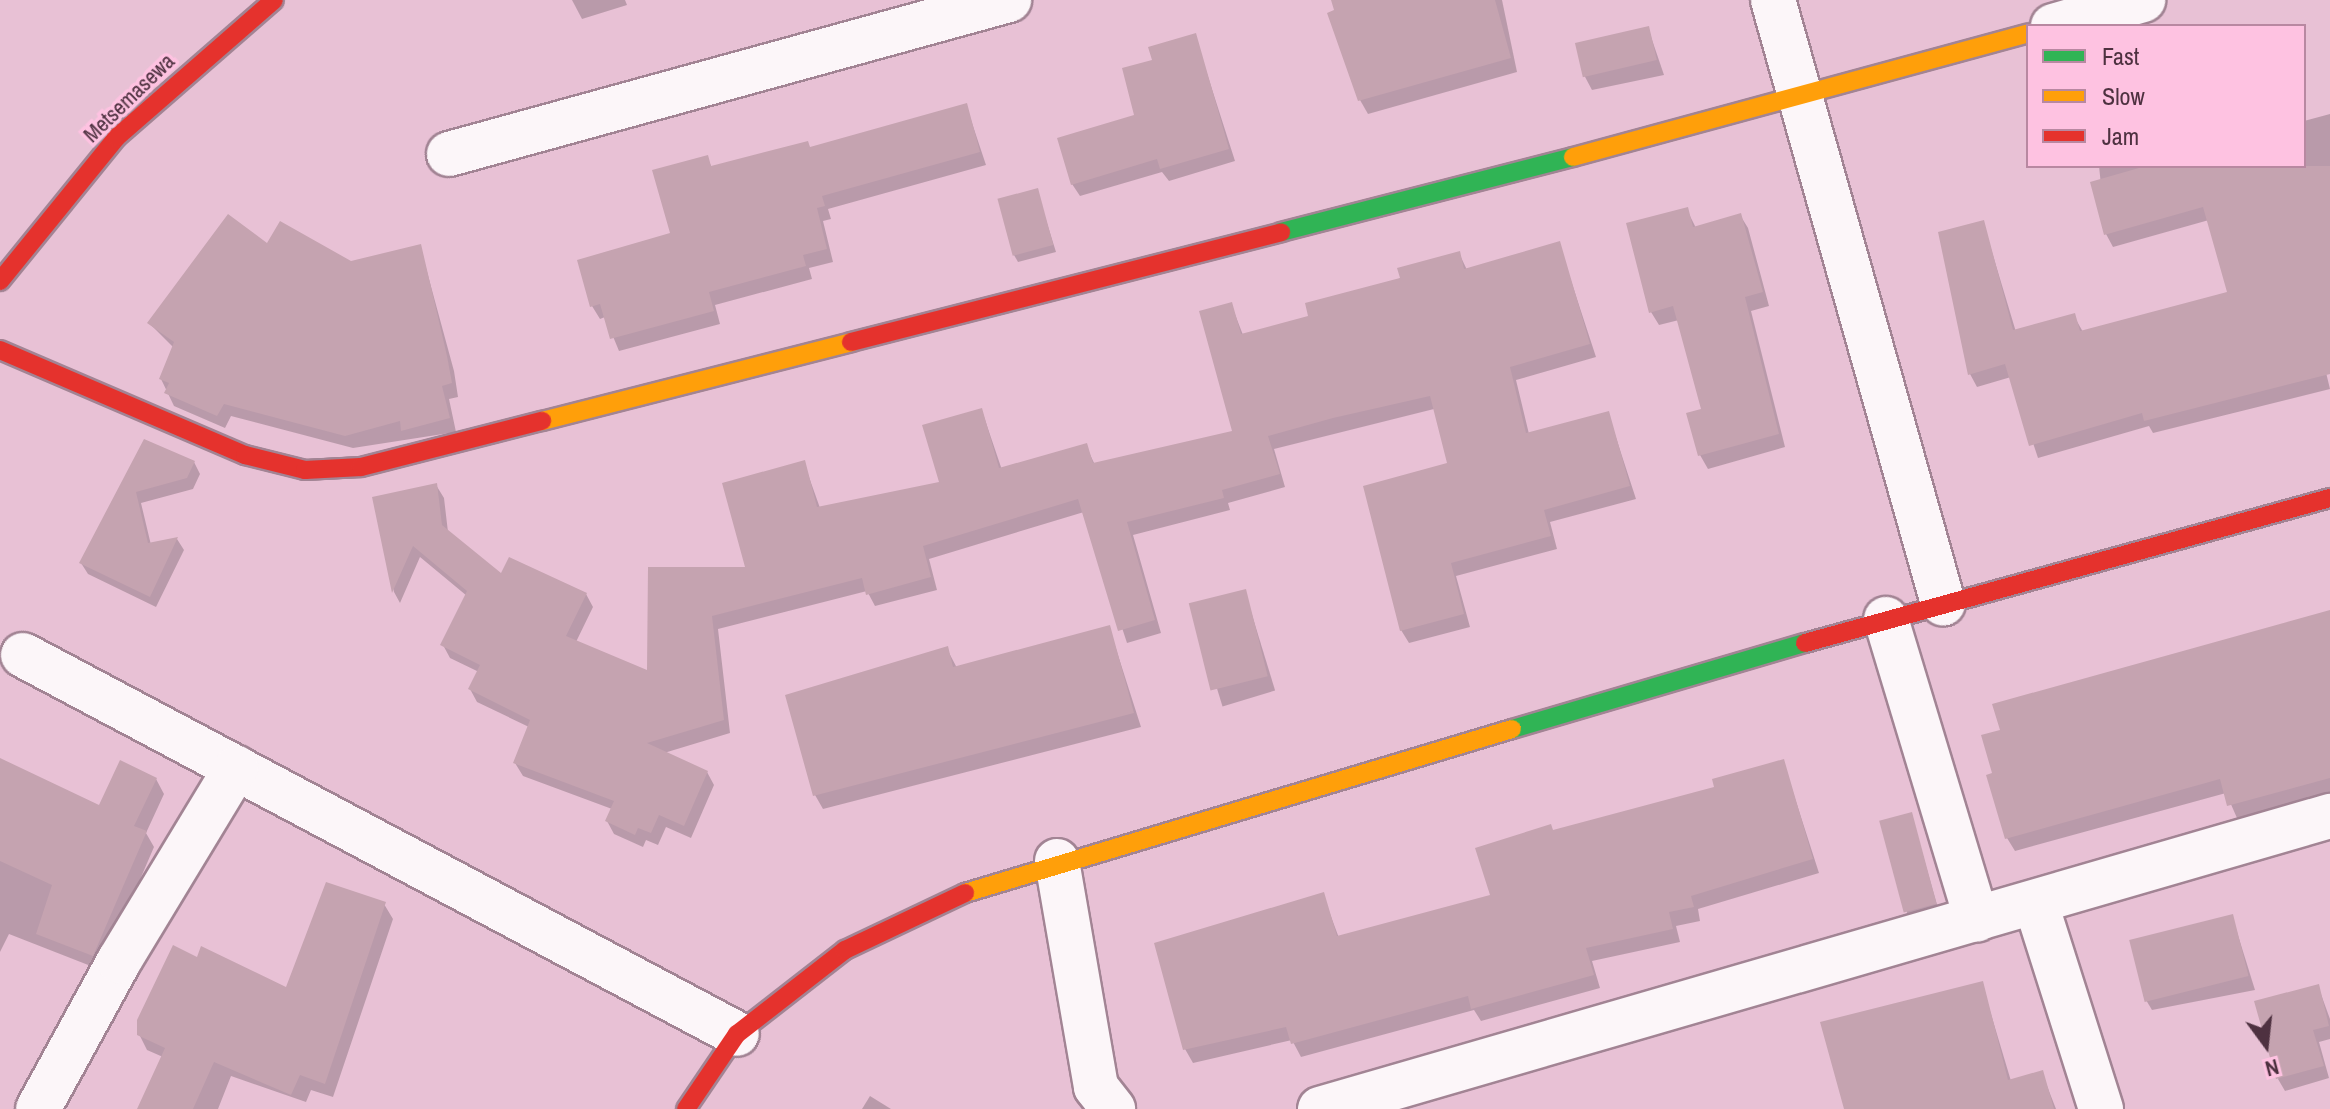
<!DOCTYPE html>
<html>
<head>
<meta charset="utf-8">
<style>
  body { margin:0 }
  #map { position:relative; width:2330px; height:1109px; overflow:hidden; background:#e8c1d5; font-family:"Archivo Narrow",sans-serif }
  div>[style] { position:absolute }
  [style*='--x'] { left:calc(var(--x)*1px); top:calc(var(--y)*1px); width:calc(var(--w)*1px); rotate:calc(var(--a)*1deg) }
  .shadow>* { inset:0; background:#0003; transform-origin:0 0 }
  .building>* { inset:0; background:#c5a3b0; transform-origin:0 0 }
  .roads { filter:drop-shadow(2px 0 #a28494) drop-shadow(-2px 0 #a28494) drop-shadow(0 2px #a28494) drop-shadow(0 -2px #a28494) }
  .street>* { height:44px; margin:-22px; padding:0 22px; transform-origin:22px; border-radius:22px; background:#fcf6f9 }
  .fast>* { height:18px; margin:-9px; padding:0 9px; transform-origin:9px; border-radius:9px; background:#30b455 }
  .slow>* { height:18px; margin:-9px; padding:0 9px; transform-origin:9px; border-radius:9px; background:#ff9f0a }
  .jam>* { height:18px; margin:-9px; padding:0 9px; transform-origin:9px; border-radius:9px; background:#e5322d }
  span { translate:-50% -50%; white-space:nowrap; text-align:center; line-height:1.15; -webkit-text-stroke:7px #fec2e1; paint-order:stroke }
  .street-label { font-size:22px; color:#4e3140 }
  .legend { position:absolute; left:2026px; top:24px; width:280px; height:144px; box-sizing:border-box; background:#fec2e1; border:2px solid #b888a1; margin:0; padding:10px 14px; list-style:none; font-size:24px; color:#4e3140 }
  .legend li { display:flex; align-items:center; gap:16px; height:40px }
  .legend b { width:40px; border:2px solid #b888a1 }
  .north { position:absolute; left:2226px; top:1005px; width:80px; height:80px; -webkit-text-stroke:6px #fec2e1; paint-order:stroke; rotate:165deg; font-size:22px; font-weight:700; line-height:32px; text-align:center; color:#4e3140 }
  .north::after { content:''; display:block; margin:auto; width:28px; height:36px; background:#4e3140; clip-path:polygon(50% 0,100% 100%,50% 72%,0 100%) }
</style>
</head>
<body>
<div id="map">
  <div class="shadow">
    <div style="clip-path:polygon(572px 0,625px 0,627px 5px,582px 19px)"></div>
    <div style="clip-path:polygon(1346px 0,1502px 0,1517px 72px,1368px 114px,1360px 100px)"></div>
    <div style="clip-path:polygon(1648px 28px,1664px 75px,1592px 90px,1584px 75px)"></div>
    <div style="clip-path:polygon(1195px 36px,1235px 161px,1169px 181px,1162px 172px,1080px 196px,1072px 184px,1137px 117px,1155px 62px)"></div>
    <div style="clip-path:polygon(966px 105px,986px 165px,828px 209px,831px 219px,823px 221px,833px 262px,809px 268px,812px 279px,715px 305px,720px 324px,619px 351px,605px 317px,600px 319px,592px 306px,672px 235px,707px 157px,712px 168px,810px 149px)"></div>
    <div style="clip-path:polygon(2330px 114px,2330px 301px,2310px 306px,2330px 389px,2153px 433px,2149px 426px,2038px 458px,2011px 377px,1977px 387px,1970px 374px,1983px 222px,2016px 332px,2074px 316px,2083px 332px,2230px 293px,2209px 220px,2113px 247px,2106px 234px,2099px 166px,2304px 166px,2304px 121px)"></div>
    <div style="clip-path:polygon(1037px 191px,1056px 252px,1018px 262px,1014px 255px)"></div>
    <div style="clip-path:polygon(1687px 210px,1696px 228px,1740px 215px,1748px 228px,1769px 306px,1751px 311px,1785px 447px,1708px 469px,1700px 455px,1703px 410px,1679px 320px,1659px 325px,1651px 312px)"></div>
    <div style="clip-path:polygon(1559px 244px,1596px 357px,1516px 380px,1529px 434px,1608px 413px,1636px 499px,1550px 522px,1557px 549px,1456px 576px,1470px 627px,1409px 643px,1401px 630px,1450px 465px,1434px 409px,1274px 449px,1285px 487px,1228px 503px,1230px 510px,1133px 535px,1161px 633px,1127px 643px,1084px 512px,929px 559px,937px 590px,875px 606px,867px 591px,718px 629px,730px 733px,664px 753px,707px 772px,714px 785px,691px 838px,666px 827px,658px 845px,646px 840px,643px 847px,614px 834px,607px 821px,612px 809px,523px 776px,515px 763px,529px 727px,477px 702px,470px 689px,479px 672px,450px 658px,443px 645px,467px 596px,420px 557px,400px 603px,394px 592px,374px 498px,436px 485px,444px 498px,448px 532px,501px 576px,586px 594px,593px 607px,576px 642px,649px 673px,748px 569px,804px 463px,820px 508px,941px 484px,982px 411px,1002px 470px,1086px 446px,1095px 465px,1234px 432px,1231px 304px,1243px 335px,1310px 317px,1459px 253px,1467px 270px)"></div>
    <div style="clip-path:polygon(268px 246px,351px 263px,420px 246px,454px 371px,458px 397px,449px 399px,456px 432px,353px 448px,231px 416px,225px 428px,174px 406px,161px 379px,174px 348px,149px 323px)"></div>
    <div style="clip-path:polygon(145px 441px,194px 462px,200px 474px,193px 489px,141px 503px,151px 545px,177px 539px,184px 550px,156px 607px,88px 574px,81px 563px)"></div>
    <div style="left:1245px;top:592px;width:103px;height:55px;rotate:73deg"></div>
    <div style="clip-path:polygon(2330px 616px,2330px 793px,2237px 818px,2226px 793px,2015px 851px,2007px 838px)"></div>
    <div style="clip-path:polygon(1109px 627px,1141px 727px,823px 809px,815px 795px,947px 649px,957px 668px)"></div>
    <div style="clip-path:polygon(0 760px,100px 807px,156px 779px,164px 794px,146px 833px,154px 847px,101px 970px,9px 934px,0 952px)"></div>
    <div style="clip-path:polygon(1783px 761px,1819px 873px,1698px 909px,1700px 921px,1676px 926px,1680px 942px,1592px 961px,1600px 988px,1481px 1021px,1474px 1010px,1301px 1057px,1292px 1040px,1193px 1063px,1185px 1049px,1323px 895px,1339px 938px,1493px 897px,1554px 832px,1716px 789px)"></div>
    <div style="left:1911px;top:814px;width:101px;height:31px;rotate:74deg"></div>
    <div style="clip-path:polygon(384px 904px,393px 919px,333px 1097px,311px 1090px,306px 1102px,231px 1076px,218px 1109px,139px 1109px,163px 1057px,147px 1050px,139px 1034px,198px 959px,287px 989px)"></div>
    <div style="clip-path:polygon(2232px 916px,2255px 990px,2152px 1010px,2143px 995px)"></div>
    <div style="clip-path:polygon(1982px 984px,2011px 1081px,2042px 1073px,2056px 1109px,1863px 1109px)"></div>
    <div style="clip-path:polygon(2318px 986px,2330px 1019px,2330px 1039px,2319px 1042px,2329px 1078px,2285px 1091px,2278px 1079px)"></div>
    <div style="clip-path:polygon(870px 1096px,891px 1109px,862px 1109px)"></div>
  </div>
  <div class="building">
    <div style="clip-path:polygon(1331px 0,1495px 0,1511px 58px,1358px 101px,1327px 13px,1334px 10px)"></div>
    <div style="left:1649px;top:26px;width:35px;height:76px;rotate:77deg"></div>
    <div style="clip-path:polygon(1196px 33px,1229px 149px,1160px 169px,1157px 159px,1071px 185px,1057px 138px,1134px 115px,1122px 68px,1152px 60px,1148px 47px)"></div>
    <div style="clip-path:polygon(967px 103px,980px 152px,822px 196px,825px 206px,817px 208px,827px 249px,803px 255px,806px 266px,709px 292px,714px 311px,610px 339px,600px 304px,590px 307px,577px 260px,670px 233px,652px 170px,708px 155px,711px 166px,808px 141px,810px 147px)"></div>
    <div style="clip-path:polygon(2146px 166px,2330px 166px,2330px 374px,2144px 421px,2142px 413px,2029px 446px,2005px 364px,1968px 375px,1938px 232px,1984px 220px,2013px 330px,2075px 313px,2080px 331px,2227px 292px,2203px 207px,2104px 235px,2090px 182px)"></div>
    <div style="left:1038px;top:188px;width:59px;height:42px;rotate:75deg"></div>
    <div style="clip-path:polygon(1688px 207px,1693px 227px,1741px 213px,1763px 292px,1745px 297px,1779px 434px,1698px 456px,1686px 413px,1701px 409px,1673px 306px,1649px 313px,1626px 223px)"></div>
    <div style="clip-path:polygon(228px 214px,267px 243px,280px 221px,351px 261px,421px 244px,447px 356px,452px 383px,442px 386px,450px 418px,401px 431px,400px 421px,345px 436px,224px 404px,217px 416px,164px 393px,169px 383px,159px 379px,174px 342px,147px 323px)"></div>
    <div style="clip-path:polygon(1560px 241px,1590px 344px,1510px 367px,1526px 433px,1609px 411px,1630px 486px,1544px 510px,1551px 536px,1451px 563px,1464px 614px,1400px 631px,1363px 486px,1447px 463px,1430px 396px,1333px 418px,1268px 436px,1280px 474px,1222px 490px,1224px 498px,1127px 522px,1155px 620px,1118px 631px,1078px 499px,923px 546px,931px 577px,866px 595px,862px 578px,712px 616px,724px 720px,647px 743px,708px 771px,684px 826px,659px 815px,651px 833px,638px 828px,635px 835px,605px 821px,614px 801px,513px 763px,530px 720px,468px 689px,480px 665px,440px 645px,467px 591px,413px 546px,392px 593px,372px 497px,437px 483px,442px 525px,501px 573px,509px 557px,587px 593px,566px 636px,647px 670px,648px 567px,745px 567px,722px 483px,805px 460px,817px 507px,939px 482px,922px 425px,982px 408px,999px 468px,1087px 443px,1093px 463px,1232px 431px,1199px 311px,1232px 302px,1241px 334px,1308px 316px,1305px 303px,1400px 278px,1397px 268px,1460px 251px,1464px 269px)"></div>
    <div style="clip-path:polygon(144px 439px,195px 461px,187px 478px,136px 492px,148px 543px,178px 537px,150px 597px,79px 563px)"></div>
    <div style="left:1246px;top:589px;width:90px;height:59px;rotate:76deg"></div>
    <div style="clip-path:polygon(2330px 610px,2330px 778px,2227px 806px,2220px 779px,2005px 839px,1986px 775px,1992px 773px,1981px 735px,2000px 730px,1992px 704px)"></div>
    <div style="clip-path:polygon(1110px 625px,1134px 713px,813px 796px,785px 695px,948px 646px,953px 667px)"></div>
    <div style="clip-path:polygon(0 758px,99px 805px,120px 760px,157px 778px,134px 826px,147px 831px,93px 956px,36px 934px,52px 885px,0 861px)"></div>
    <div style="clip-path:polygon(1784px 759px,1813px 859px,1691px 896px,1694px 907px,1669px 912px,1673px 929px,1586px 948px,1594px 975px,1471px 1009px,1468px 996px,1291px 1044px,1286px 1027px,1183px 1050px,1154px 943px,1324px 892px,1337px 936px,1490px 895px,1475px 848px,1551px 824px,1553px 830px,1714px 787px,1712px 779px)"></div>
    <div style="left:1912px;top:812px;width:95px;height:34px;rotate:75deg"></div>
    <div style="clip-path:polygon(326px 882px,386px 902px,325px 1084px,300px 1075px,291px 1095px,214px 1062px,193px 1109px,137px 1109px,165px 1048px,137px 1035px,137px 1020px,173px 945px,197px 957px,201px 946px,286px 987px)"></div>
    <div style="left:2233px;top:914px;width:64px;height:107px;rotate:76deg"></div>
    <div style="clip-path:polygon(1983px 981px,2008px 1080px,2043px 1070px,2054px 1109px,1844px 1109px,1820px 1022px)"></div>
    <div style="clip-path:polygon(2319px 984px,2329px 1026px,2313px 1030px,2324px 1066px,2276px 1079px,2254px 1001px)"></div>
  </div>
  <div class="roads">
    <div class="street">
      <div style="--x:1773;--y:0;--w:627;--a:74.26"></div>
      <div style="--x:2053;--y:26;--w:94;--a:-16.1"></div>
      <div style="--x:449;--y:154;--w:581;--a:-15.38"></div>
      <div style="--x:1886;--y:619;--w:314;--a:73.2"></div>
      <div style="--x:23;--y:655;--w:808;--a:27.96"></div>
      <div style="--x:1057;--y:861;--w:229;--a:80.2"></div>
      <div style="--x:1096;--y:1087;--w:28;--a:52"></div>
      <div style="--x:2036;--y:904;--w:215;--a:72.4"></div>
      <div style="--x:38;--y:1109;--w:169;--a:-61.3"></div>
      <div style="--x:119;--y:961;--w:226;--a:-58.8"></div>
      <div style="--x:1320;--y:1109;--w:1052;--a:-16.18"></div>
    </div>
    <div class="fast">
      <div style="--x:1281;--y:232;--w:301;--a:-14.4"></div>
      <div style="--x:1512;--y:729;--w:305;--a:-16.4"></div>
    </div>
    <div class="slow">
      <div style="--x:1573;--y:157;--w:472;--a:-15.2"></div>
      <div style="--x:542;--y:421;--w:319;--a:-14.3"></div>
      <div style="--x:965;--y:893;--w:571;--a:-16.69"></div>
    </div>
    <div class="jam">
      <div style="--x:0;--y:281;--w:186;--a:-50.9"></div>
      <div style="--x:117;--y:137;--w:208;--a:-41.1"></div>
      <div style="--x:851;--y:342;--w:444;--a:-14.3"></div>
      <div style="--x:0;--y:350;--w:267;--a:23.2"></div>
      <div style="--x:245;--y:455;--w:62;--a:14"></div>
      <div style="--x:305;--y:470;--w:56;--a:-3.1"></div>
      <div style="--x:361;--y:467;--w:187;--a:-14.3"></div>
      <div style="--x:1805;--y:643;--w:545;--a:-15.44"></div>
      <div style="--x:686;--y:1109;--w:91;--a:-55.8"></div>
      <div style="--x:737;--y:1034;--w:137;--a:-37.9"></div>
      <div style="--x:845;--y:950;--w:133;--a:-25.4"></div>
    </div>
  </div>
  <div class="street-label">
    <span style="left:129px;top:98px;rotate:-44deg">Metsemasewa</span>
  </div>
  <ul class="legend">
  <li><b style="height:10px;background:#30b455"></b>Fast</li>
  <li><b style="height:10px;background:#ff9f0a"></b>Slow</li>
  <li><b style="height:10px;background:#e5322d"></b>Jam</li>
  </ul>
  <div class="north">N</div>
</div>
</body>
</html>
